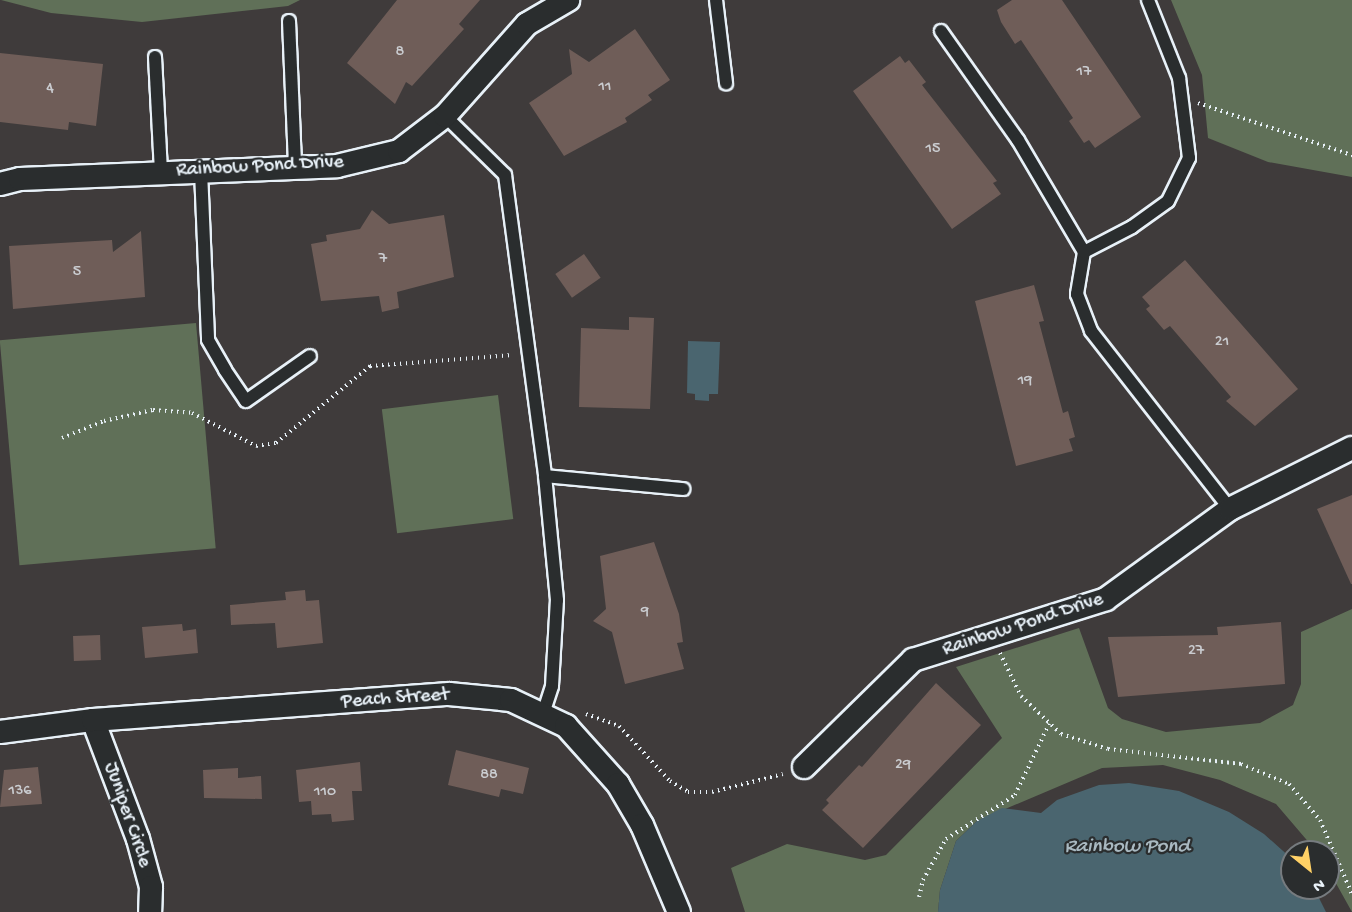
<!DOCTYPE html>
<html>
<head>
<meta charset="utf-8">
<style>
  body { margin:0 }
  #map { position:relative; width:1352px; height:912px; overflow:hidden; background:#3f3b3b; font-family:"Gochi Hand",sans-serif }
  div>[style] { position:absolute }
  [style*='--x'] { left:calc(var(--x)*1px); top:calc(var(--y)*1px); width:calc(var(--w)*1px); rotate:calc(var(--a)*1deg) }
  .green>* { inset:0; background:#607058; transform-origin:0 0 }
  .water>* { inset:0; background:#4a656f }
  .building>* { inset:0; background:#6f5d58; transform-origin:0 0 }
  .path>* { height:4px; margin-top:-2px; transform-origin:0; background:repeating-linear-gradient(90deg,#e8f1f8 0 1.5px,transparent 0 6px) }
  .roads { filter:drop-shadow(2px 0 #e8f1f8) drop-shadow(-2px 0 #e8f1f8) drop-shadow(0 2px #e8f1f8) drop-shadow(0 -2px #e8f1f8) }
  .service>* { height:12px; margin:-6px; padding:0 6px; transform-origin:6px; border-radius:6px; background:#2a2d2e }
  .minor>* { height:22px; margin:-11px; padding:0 11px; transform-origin:11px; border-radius:11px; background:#2a2d2e }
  span { translate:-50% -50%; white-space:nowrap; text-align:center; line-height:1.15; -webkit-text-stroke:4.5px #2a2d2e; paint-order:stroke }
  .number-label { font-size:16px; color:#caccd0 }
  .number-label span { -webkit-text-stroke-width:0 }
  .street-label { font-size:20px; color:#e8f1f8 }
  .water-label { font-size:21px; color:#a9b9c1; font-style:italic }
  .north { position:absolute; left:1280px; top:840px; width:60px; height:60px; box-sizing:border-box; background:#2a2d2e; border:2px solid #767b7f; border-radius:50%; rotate:150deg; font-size:16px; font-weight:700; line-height:24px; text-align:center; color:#e8f1f8 }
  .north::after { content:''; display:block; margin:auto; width:21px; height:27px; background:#ffd166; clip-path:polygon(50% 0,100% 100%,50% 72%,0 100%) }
</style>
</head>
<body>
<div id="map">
  <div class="green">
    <div style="clip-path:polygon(1px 0,300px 0,288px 6px,142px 22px,51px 13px)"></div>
    <div style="clip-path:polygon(1171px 0,1352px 0,1352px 177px,1268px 162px,1208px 138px,1202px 75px)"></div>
    <div style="left:196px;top:323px;width:226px;height:197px;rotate:85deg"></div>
    <div style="left:498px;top:395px;width:125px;height:117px;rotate:83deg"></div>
    <div style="clip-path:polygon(1352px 609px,1352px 912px,1328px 869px,1328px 852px,1317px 852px,1276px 804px,1220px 780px,1163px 765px,1102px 768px,977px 821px,956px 841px,940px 890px,938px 912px,745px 912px,731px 868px,787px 844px,865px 860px,886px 855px,1002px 738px,956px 667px,1079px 628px,1108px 708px,1122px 719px,1166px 732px,1260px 723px,1293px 705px,1301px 684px,1301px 632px)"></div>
  </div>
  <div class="water">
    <div style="clip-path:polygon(688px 341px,720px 342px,718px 394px,709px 394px,709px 401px,695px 400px,695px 394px,687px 393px)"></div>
    <div style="clip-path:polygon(1129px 783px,1179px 791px,1229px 812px,1264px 834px,1292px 859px,1292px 888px,1314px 888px,1326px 912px,938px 912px,940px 890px,956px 841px,977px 821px,1002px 808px,1041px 813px,1057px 800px,1099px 785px)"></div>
  </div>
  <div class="building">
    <div style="clip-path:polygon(397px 0,480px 0,459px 24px,464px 29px,412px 86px,406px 82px,395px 104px,347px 63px)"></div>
    <div style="clip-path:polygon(1012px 0,1062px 0,1141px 117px,1095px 148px,1089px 140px,1084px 143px,1069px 121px,1073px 118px,1021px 40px,1015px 44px,1001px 22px,997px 10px)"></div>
    <div style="clip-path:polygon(635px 29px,670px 80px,648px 95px,652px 100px,625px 118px,627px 122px,564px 156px,529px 103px,572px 74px,569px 49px,589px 62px)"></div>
    <div style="clip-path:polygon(0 53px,103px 64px,96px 126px,69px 122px,68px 130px,0 122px)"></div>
    <div style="clip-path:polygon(900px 56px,905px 63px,909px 60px,926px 82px,922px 85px,997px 181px,993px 183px,1001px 194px,952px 229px,853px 91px)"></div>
    <div style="clip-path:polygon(372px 210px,389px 224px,444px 215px,454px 277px,397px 292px,399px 308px,382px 312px,379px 296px,321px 301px,311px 244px,327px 241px,326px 235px,360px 229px)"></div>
    <div style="clip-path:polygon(141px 231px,145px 297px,13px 309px,9px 246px,112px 240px,113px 252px)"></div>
    <div style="left:584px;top:254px;width:29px;height:35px;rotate:55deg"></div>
    <div style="clip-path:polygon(1185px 260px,1298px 389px,1255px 426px,1226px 401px,1231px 397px,1170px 326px,1164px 330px,1146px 309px,1150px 306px,1142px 297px)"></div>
    <div style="clip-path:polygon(1034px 285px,1044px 321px,1039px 322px,1063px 413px,1068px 411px,1075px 437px,1069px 439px,1073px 451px,1016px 466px,975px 301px)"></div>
    <div style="clip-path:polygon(629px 317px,654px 318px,650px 409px,579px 407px,581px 328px,629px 330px)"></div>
    <div style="clip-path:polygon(1352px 495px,1352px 584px,1351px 584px,1317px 509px)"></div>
    <div style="clip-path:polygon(654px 542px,679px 614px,683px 642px,677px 643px,684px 669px,625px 684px,612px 632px,593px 621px,606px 609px,600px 556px)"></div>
    <div style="clip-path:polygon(305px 590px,306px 601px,319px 600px,323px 643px,277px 648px,275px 623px,231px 625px,230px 605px,286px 600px,285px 592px)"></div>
    <div style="clip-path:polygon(1281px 622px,1285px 684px,1118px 697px,1108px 637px,1218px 635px,1217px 627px)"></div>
    <div style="clip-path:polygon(182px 624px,183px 631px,196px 629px,198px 653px,145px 658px,142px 627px)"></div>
    <div style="left:100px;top:635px;width:25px;height:27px;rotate:88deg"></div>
    <div style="clip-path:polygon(936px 683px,981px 725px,863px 848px,822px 810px,829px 803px,826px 800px,859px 765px,862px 767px)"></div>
    <div style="clip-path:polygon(456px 750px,529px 768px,523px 794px,501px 789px,499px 797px,448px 785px)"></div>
    <div style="clip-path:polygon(360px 762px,362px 791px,352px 791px,354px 820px,332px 822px,331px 814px,312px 815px,311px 801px,299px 802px,296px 770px)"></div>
    <div style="clip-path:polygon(38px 767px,42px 804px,0 807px,4px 770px)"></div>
    <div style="clip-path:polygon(238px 768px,238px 778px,261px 776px,262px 799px,204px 798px,203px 770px)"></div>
  </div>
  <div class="path">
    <div style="--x:1198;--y:103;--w:163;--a:18.7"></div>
    <div style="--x:62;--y:438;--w:45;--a:-22"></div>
    <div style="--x:104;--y:421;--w:50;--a:-12.7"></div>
    <div style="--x:153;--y:410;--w:39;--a:4"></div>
    <div style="--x:192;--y:413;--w:72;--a:27.3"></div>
    <div style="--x:256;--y:446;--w:20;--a:-9"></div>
    <div style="--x:276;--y:443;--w:122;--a:-39.3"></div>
    <div style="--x:370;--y:366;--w:143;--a:-4.4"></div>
    <div style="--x:1000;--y:653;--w:48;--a:64"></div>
    <div style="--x:1021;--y:696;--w:55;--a:43.5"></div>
    <div style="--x:1061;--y:734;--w:49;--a:17.7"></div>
    <div style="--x:1108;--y:749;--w:134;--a:6.4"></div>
    <div style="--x:1241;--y:764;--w:52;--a:22.6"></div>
    <div style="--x:1289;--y:784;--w:48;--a:49.3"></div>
    <div style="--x:1320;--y:820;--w:81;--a:66.6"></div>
    <div style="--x:586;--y:714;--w:35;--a:20"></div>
    <div style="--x:619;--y:726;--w:75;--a:47.2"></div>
    <div style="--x:670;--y:781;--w:21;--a:31"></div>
    <div style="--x:688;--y:792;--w:24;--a:0"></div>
    <div style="--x:712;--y:792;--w:73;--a:-14.2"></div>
    <div style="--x:919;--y:897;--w:17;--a:-77"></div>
    <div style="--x:923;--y:880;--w:47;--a:-60.7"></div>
    <div style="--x:946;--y:839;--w:82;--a:-32.5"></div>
    <div style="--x:1015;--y:795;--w:79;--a:-64.4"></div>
  </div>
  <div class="roads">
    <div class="service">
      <div style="--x:716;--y:0;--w:84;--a:83.1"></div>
      <div style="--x:289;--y:21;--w:146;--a:87.6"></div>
      <div style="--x:941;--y:31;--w:133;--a:54.8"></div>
      <div style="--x:1018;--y:140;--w:130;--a:59.5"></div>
      <div style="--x:1084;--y:252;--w:43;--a:99.5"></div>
      <div style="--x:1077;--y:294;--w:40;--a:69"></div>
      <div style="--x:1091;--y:331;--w:226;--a:52"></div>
      <div style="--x:155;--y:57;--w:116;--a:87"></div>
      <div style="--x:445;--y:116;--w:84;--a:44.5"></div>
      <div style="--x:505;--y:175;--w:304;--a:82.4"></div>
      <div style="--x:201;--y:171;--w:169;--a:87.6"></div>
      <div style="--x:208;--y:340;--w:34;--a:60"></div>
      <div style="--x:225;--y:370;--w:37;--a:56"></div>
      <div style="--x:246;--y:401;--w:78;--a:-35.1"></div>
      <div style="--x:1084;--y:252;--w:54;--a:-27.5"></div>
      <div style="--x:1132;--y:227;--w:44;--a:-35.8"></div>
      <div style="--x:1168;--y:201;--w:48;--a:-64"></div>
      <div style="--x:1189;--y:158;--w:81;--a:-97.1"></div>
      <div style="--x:1179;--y:78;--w:84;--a:-111.7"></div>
      <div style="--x:543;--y:714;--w:29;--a:-72"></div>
      <div style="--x:552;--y:686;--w:86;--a:-86.7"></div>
      <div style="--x:557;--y:600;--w:125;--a:-95.5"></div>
      <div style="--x:545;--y:476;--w:139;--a:5.4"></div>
    </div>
    <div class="minor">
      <div style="--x:0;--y:184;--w:21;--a:-14"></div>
      <div style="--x:20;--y:179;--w:317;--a:-2.3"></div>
      <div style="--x:337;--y:166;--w:64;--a:-13.6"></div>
      <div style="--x:399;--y:151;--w:58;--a:-37.3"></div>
      <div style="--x:445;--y:116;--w:123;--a:-48.3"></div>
      <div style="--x:527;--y:24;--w:48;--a:-30.3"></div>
      <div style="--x:93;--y:720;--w:127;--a:69.3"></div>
      <div style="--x:138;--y:839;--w:50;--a:74.8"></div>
      <div style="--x:151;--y:887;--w:25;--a:92"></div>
      <div style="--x:0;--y:732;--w:94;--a:-7.4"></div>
      <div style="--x:93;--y:720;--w:357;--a:-4.2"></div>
      <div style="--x:449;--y:694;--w:62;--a:5.5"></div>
      <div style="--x:511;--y:700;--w:61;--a:25.3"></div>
      <div style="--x:566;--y:726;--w:78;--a:48.1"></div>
      <div style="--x:618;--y:784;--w:48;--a:59.7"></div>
      <div style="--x:642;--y:825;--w:95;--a:67"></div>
      <div style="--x:804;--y:767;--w:153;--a:-44.5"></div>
      <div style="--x:913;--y:660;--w:202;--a:-17.5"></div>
      <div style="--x:1106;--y:599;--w:153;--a:-36"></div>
      <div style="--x:1230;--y:509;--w:136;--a:-26.6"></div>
    </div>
  </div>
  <div class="number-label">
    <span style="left:400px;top:53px">8</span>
    <span style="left:1084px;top:73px">17</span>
    <span style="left:605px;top:88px">11</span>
    <span style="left:50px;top:90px">4</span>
    <span style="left:933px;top:150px">15</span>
    <span style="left:383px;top:260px">7</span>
    <span style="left:77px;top:273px">5</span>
    <span style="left:1222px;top:343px">21</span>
    <span style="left:1025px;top:382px">19</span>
    <span style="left:645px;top:613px">9</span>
    <span style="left:1196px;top:652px">27</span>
    <span style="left:903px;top:766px">29</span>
    <span style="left:489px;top:776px">88</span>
    <span style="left:20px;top:792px">136</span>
    <span style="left:325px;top:793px">110</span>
  </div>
  <div class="street-label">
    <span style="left:260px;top:167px;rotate:-3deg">Rainbow Pond Drive</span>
    <span style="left:1023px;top:625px;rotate:-18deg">Rainbow Pond Drive</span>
    <span style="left:395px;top:699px;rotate:-4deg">Peach Street</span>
    <span style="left:127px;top:815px;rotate:71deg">Juniper Circle</span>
  </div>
  <div class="water-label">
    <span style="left:1127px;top:848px">Rainbow Pond</span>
  </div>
  <div class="north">N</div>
</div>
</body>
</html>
